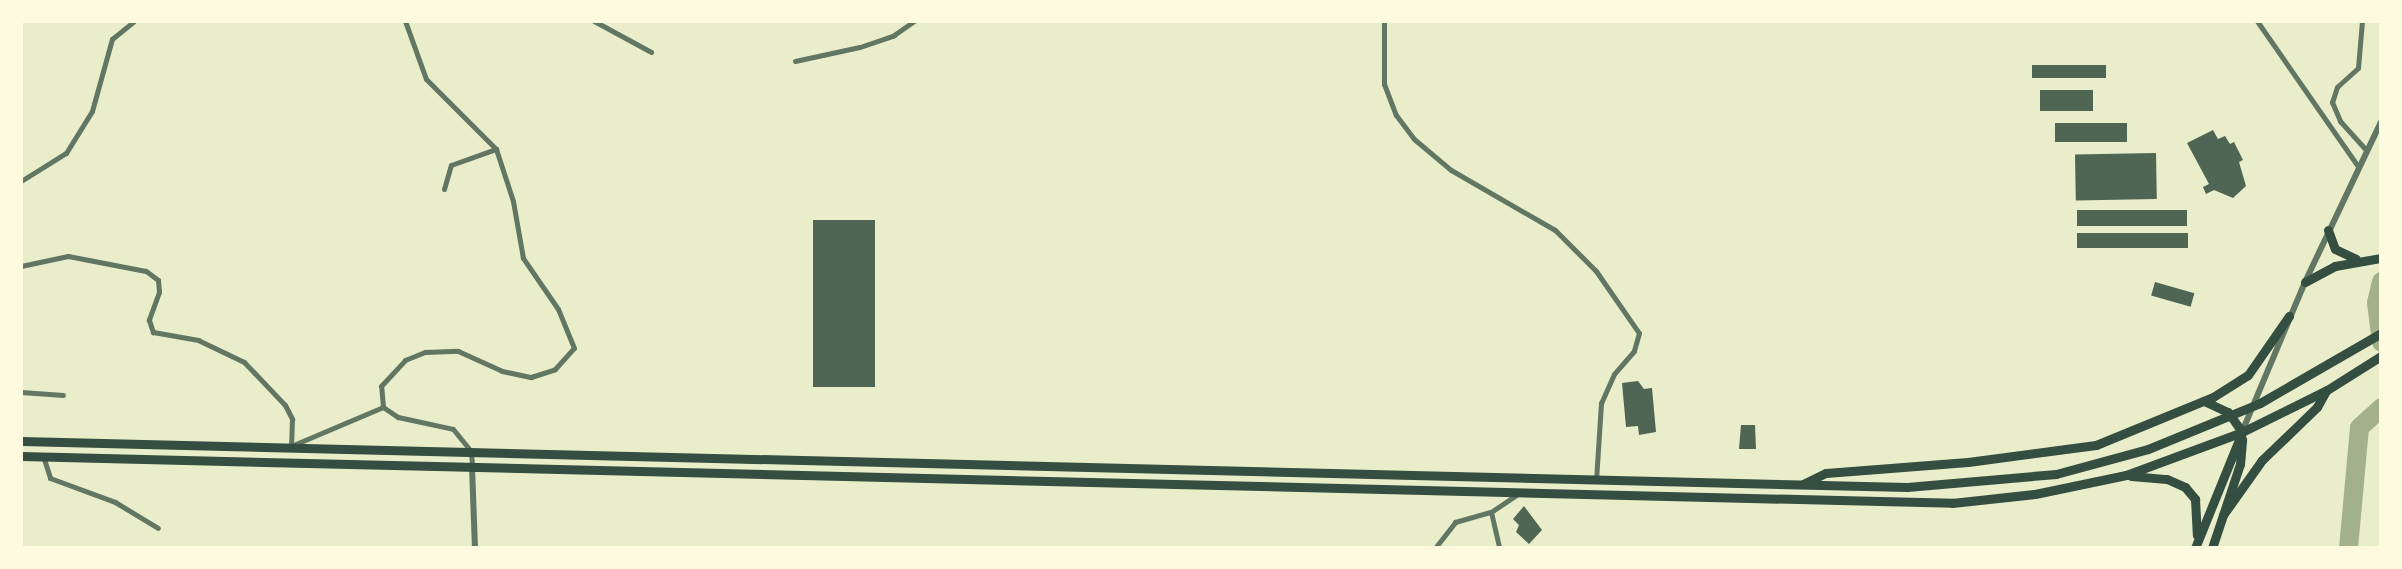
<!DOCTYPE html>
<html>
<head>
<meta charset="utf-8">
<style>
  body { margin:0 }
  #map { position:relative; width:2402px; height:569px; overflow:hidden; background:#e9edc9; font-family:Quicksand,sans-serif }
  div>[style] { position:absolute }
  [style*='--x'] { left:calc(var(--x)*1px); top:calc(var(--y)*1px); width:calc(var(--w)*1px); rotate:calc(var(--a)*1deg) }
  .river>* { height:19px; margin:-9.5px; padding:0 9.5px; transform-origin:9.5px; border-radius:9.5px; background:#a3b18a }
  .building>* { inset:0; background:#4f6655; transform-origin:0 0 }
  .minor>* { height:5px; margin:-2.5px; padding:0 2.5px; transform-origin:2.5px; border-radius:2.5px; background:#617663 }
  .tertiary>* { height:6px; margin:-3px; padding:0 3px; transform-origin:3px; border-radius:3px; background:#617663 }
  .trunk>* { height:9px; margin:-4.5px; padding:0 4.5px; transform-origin:4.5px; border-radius:4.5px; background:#344e41 }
  span { translate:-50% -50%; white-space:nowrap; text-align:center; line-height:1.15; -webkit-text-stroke:7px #fefae0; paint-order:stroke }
  .frame { position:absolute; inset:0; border:23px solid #fefae0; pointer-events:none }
</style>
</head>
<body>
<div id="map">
  <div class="river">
    <div style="--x:2381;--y:281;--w:22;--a:103"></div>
    <div style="--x:2376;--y:302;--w:40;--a:82.9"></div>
    <div style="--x:2348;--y:548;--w:121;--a:-84.8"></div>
    <div style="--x:2359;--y:427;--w:30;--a:-42"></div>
  </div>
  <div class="building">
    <div style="left:2106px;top:65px;width:13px;height:74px;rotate:90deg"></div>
    <div style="left:2093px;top:90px;width:21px;height:53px;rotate:90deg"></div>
    <div style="left:2127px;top:123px;width:19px;height:72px;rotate:90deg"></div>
    <div style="clip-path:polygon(2213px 130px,2218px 139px,2225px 136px,2230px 144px,2234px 142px,2243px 160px,2239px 162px,2246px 186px,2233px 198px,2214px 190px,2206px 194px,2203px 187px,2209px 184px,2187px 143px)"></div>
    <div style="left:2156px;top:153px;width:46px;height:81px;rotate:89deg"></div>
    <div style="left:2187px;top:210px;width:16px;height:110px;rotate:90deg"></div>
    <div style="left:813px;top:220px;width:62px;height:167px"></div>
    <div style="left:2188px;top:233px;width:15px;height:111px;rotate:90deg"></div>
    <div style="left:2155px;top:282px;width:41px;height:14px;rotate:16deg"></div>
    <div style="clip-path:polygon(1638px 381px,1644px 389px,1652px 388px,1656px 432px,1639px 435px,1638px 426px,1626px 427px,1622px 383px)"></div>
    <div style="clip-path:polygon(1741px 425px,1755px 425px,1756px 449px,1739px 449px)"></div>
    <div style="clip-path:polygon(1524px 506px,1542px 530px,1529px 544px,1516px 532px,1519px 525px,1513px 519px)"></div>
  </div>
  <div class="minor">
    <div style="--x:594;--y:21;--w:65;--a:28.5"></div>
    <div style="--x:1384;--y:21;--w:63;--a:90"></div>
    <div style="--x:1384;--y:84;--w:33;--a:69"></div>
    <div style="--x:1396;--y:115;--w:30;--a:53"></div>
    <div style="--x:1414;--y:139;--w:48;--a:40"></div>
    <div style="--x:1451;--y:170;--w:120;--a:30"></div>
    <div style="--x:1555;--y:230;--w:58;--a:45"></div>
    <div style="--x:1596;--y:271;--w:75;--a:55.3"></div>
    <div style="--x:1639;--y:333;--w:19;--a:106"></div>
    <div style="--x:1634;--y:351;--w:30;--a:131"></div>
    <div style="--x:1614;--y:374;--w:32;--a:114"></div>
    <div style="--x:1601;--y:403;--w:77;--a:93.7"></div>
    <div style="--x:2257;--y:21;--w:175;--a:55.2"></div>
    <div style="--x:2362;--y:21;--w:47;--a:94.9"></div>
    <div style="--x:2358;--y:68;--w:28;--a:138"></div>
    <div style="--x:2337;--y:87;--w:16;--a:108"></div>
    <div style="--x:2332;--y:102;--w:21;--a:67"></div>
    <div style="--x:2340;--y:121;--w:39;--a:48"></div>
    <div style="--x:795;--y:61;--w:66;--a:-12.2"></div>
    <div style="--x:860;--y:47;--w:36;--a:-19"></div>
    <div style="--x:894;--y:35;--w:24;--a:-35"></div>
    <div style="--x:21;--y:181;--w:53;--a:-31.9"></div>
    <div style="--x:66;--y:153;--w:49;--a:-58.2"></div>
    <div style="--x:92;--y:111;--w:75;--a:-74.5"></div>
    <div style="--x:112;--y:39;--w:28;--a:-39"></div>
    <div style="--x:444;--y:189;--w:25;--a:-74"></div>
    <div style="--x:451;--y:165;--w:48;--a:-19.6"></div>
    <div style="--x:21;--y:266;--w:48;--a:-12"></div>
    <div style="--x:68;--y:256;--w:79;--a:10.9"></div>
    <div style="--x:146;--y:271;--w:15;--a:37"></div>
    <div style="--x:158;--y:280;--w:12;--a:85"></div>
    <div style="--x:159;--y:292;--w:30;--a:110"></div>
    <div style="--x:149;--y:320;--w:13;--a:72"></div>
    <div style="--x:153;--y:332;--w:46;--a:10.1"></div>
    <div style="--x:198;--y:340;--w:51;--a:25.6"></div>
    <div style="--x:244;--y:362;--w:59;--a:46.4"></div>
    <div style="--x:285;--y:405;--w:16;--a:63"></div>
    <div style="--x:292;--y:419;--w:27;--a:92"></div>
    <div style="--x:291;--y:446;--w:100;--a:-23"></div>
    <div style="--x:21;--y:392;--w:42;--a:4.1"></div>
    <div style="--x:383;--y:407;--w:21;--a:-95"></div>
    <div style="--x:381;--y:386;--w:35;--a:-47"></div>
    <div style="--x:405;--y:360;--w:22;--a:-22"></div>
    <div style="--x:425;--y:352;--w:33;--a:-2"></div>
    <div style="--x:458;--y:351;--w:48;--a:24.4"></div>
    <div style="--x:502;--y:371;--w:30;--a:12"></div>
    <div style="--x:531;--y:377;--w:25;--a:-18"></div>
    <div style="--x:555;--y:369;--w:28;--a:-48"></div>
    <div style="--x:574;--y:348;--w:42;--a:-112.3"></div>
    <div style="--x:558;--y:309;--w:62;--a:-124.5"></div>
    <div style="--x:523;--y:258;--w:58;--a:-100"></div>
    <div style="--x:513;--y:201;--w:55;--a:-108.1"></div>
    <div style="--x:496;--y:149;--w:99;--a:-135"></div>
    <div style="--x:426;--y:79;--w:62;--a:-109.9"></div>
    <div style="--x:383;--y:407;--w:18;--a:34"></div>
    <div style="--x:398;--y:417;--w:56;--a:12.3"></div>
    <div style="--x:453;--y:429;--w:28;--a:51"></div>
    <div style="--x:471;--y:451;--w:16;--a:86"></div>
    <div style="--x:43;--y:456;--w:23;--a:72"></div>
    <div style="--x:50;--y:478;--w:69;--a:20.3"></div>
    <div style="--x:115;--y:502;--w:50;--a:31.2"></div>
    <div style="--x:1491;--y:512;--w:37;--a:77"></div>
    <div style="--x:1435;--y:548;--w:33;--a:-52"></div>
    <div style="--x:1455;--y:522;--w:37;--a:-16"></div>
    <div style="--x:1491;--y:512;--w:32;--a:-34"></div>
  </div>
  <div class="tertiary">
    <div style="--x:2242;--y:432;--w:163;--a:-67.2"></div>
    <div style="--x:2305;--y:282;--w:177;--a:-64.6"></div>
    <div style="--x:472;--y:467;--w:81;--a:87.9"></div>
  </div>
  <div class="trunk">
    <div style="--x:2328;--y:230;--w:20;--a:70"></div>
    <div style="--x:2335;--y:249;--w:23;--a:25"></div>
    <div style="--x:2305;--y:282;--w:34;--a:-28"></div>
    <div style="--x:2335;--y:266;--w:47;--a:-9.9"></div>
    <div style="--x:2204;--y:401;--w:26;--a:25"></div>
    <div style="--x:2228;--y:412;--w:24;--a:55"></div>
    <div style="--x:21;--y:441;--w:1887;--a:1.4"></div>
    <div style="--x:1907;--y:487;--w:150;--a:-5"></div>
    <div style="--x:2056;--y:474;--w:95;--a:-15.2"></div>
    <div style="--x:2148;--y:449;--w:121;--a:-22.3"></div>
    <div style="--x:2260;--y:403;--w:140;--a:-30"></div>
    <div style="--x:21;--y:456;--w:1932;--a:1.39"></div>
    <div style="--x:1952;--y:503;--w:83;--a:-6.2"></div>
    <div style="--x:2035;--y:494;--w:93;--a:-11.8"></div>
    <div style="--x:2126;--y:475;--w:124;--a:-20.3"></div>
    <div style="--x:2242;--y:432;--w:95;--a:-26.3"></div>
    <div style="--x:2327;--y:390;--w:64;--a:-32.2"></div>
    <div style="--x:2131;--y:476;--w:36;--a:5"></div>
    <div style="--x:2167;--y:479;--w:20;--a:24"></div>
    <div style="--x:2185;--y:487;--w:16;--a:50"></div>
    <div style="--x:2195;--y:499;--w:36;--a:87"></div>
    <div style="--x:1803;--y:484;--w:25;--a:-26"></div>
    <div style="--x:1826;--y:473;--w:142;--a:-4.4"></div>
    <div style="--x:1968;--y:462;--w:129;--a:-7.6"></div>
    <div style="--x:2096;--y:445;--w:126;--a:-22.3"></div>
    <div style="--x:2213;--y:397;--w:41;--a:-32.2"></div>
    <div style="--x:2248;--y:375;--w:72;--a:-55.2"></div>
    <div style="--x:2223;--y:515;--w:67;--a:-54.7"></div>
    <div style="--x:2262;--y:460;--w:76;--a:-43.9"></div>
    <div style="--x:2317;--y:407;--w:18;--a:-61"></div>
    <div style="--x:2195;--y:548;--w:125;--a:-67.9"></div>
    <div style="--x:2212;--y:548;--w:89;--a:-71.6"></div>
    <div style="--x:2240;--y:464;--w:25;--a:-85"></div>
  </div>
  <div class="frame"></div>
</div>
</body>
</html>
